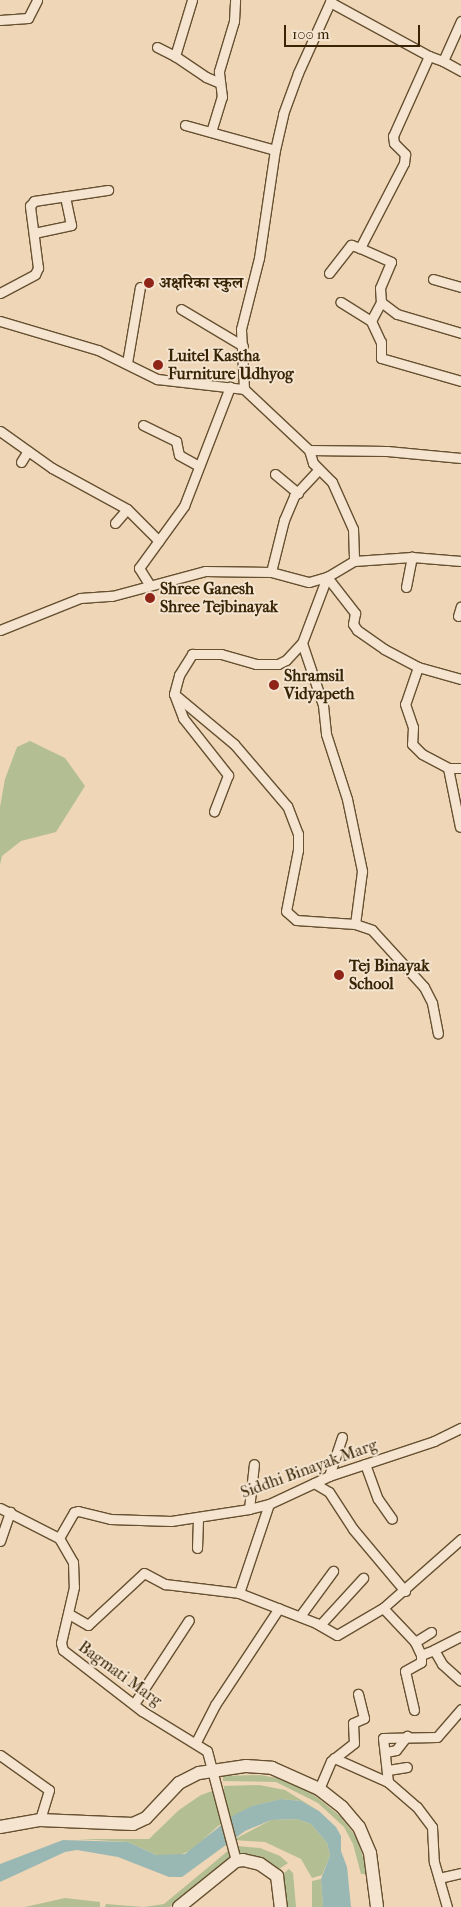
<!DOCTYPE html>
<html>
<head>
<meta charset="utf-8">
<style>
  body { margin:0 }
  #map { position:relative; width:461px; height:1907px; overflow:hidden; background:#eed6b6; font-family:"IM FELL French Canon","Noto Serif Devanagari",serif }
  div>[style] { position:absolute }
  [style*='--x'] { left:calc(var(--x)*1px); top:calc(var(--y)*1px); width:calc(var(--w)*1px); rotate:calc(var(--a)*1deg) }
  .green>* { inset:0; background:#b3bf92 }
  .water>* { inset:0; background:#9ab8b3 }
  .roads { filter:drop-shadow(1px 0 #665030) drop-shadow(-1px 0 #665030) drop-shadow(0 1px #665030) drop-shadow(0 -1px #665030) }
  .minor>* { height:9px; margin:-4.5px; padding:0 4.5px; transform-origin:4.5px; border-radius:4.5px; background:#f4e4d0 }
  .secondary>* { height:12px; margin:-6px; padding:0 6px; transform-origin:6px; border-radius:6px; background:#f4e4d0 }
  .dots>* { width:14px; height:14px; translate:-50% -50%; box-sizing:border-box; border:2px solid #f4e4d0; border-radius:50% }
  span { translate:-50% -50%; white-space:nowrap; text-align:center; line-height:1.15; -webkit-text-stroke:4px #f4e4d0; paint-order:stroke }
  .poi-label { font-size:16px; color:#382404; font-weight:700 }
  .left { translate:0 -50%; text-align:left }
  .street-label { font-size:16px; color:#382404 }
  .scale { position:absolute; left:284px; top:25px; width:136px; height:22px; box-sizing:border-box; border:2px solid #382404; border-top:0; padding-left:6px; font-size:15px; line-height:18px; white-space:nowrap; color:#382404; -webkit-text-stroke:4px #f4e4d0; paint-order:stroke }
</style>
</head>
<body>
<div id="map">
  <div class="green">
    <div style="clip-path:polygon(30px 741px,65px 758px,85px 786px,56px 832px,21px 841px,2px 856px,0 865px,0 807px,5px 779px,17px 747px)"></div>
    <div style="clip-path:polygon(260px 1775px,283px 1779px,309px 1791px,340px 1816px,357px 1838px,368px 1874px,361px 1874px,353px 1844px,344px 1827px,318px 1803px,276px 1782px,223px 1781px,223px 1776px)"></div>
    <div style="clip-path:polygon(259px 1785px,285px 1790px,319px 1811px,301px 1801px,281px 1799px,253px 1806px,218px 1826px,192px 1850px,177px 1856px,156px 1855px,128px 1842px,79px 1839px,149px 1839px,179px 1810px,201px 1795px,212px 1791px,215px 1795px,224px 1790px,224px 1786px)"></div>
    <div style="clip-path:polygon(297px 1819px,311px 1824px,327px 1843px,330px 1855px,322px 1875px,312px 1878px,301px 1859px,265px 1842px,233px 1840px,271px 1820px)"></div>
    <div style="clip-path:polygon(237px 1846px,260px 1848px,280px 1856px,288px 1863px,279px 1869px,264px 1858px,241px 1856px)"></div>
    <div style="clip-path:polygon(229px 1850px,231px 1857px,170px 1907px,105px 1907px,106px 1904px,144px 1907px,164px 1904px)"></div>
    <div style="clip-path:polygon(289px 1869px,293px 1873px,296px 1907px,286px 1907px,283px 1874px)"></div>
    <div style="clip-path:polygon(321px 1879px,323px 1907px,312px 1907px,312px 1881px)"></div>
    <div style="clip-path:polygon(65px 1898px,100px 1902px,100px 1907px,25px 1907px)"></div>
  </div>
  <div class="water">
    <div style="clip-path:polygon(281px 1799px,301px 1801px,319px 1811px,336px 1827px,341px 1836px,341px 1851px,347px 1867px,351px 1907px,323px 1907px,321px 1879px,330px 1855px,327px 1843px,311px 1824px,297px 1819px,271px 1820px,245px 1831px,182px 1877px,169px 1877px,118px 1857px,77px 1850px,65px 1852px,0 1882px,0 1864px,63px 1840px,128px 1842px,156px 1855px,185px 1854px,234px 1815px,252px 1806px)"></div>
  </div>
  <div class="roads">
    <div class="minor">
      <div style="--x:192;--y:0;--w:59;--a:106.9"></div>
      <div style="--x:175;--y:56;--w:37;--a:34"></div>
      <div style="--x:206;--y:77;--w:15;--a:23"></div>
      <div style="--x:330;--y:2;--w:113;--a:28.6"></div>
      <div style="--x:429;--y:56;--w:88;--a:114.2"></div>
      <div style="--x:393;--y:136;--w:7;--a:82"></div>
      <div style="--x:394;--y:143;--w:16;--a:45"></div>
      <div style="--x:405;--y:154;--w:9;--a:96"></div>
      <div style="--x:404;--y:163;--w:96;--a:117.4"></div>
      <div style="--x:360;--y:248;--w:34;--a:24"></div>
      <div style="--x:391;--y:262;--w:28;--a:113"></div>
      <div style="--x:380;--y:288;--w:14;--a:86"></div>
      <div style="--x:381;--y:302;--w:21;--a:118"></div>
      <div style="--x:371;--y:321;--w:36;--a:-148"></div>
      <div style="--x:0;--y:20;--w:28;--a:-4"></div>
      <div style="--x:28;--y:18;--w:20;--a:-63"></div>
      <div style="--x:157;--y:47;--w:20;--a:27"></div>
      <div style="--x:429;--y:56;--w:15;--a:20"></div>
      <div style="--x:443;--y:61;--w:44;--a:-65.8"></div>
      <div style="--x:443;--y:61;--w:21;--a:29"></div>
      <div style="--x:185;--y:125;--w:93;--a:15.5"></div>
      <div style="--x:211;--y:132;--w:37;--a:-73"></div>
      <div style="--x:222;--y:97;--w:26;--a:-97"></div>
      <div style="--x:219;--y:71;--w:52;--a:-73.3"></div>
      <div style="--x:234;--y:21;--w:21;--a:-87"></div>
      <div style="--x:34;--y:233;--w:38;--a:-12"></div>
      <div style="--x:71;--y:225;--w:29;--a:-102"></div>
      <div style="--x:329;--y:273;--w:36;--a:-52"></div>
      <div style="--x:351;--y:245;--w:9;--a:18"></div>
      <div style="--x:433;--y:279;--w:29;--a:16"></div>
      <div style="--x:0;--y:293;--w:40;--a:-28"></div>
      <div style="--x:35;--y:274;--w:7;--a:-63"></div>
      <div style="--x:38;--y:268;--w:63;--a:-97.4"></div>
      <div style="--x:30;--y:206;--w:6;--a:-51"></div>
      <div style="--x:34;--y:201;--w:75;--a:-8.5"></div>
      <div style="--x:381;--y:302;--w:20;--a:37"></div>
      <div style="--x:397;--y:314;--w:67;--a:16.5"></div>
      <div style="--x:181;--y:309;--w:72;--a:30.8"></div>
      <div style="--x:0;--y:321;--w:102;--a:16.5"></div>
      <div style="--x:98;--y:350;--w:66;--a:26.2"></div>
      <div style="--x:157;--y:379;--w:88;--a:6.6"></div>
      <div style="--x:244;--y:389;--w:89;--a:43.2"></div>
      <div style="--x:309;--y:450;--w:78;--a:0.7"></div>
      <div style="--x:387;--y:451;--w:74;--a:5.4"></div>
      <div style="--x:371;--y:321;--w:23;--a:65"></div>
      <div style="--x:381;--y:342;--w:16;--a:90"></div>
      <div style="--x:381;--y:358;--w:83;--a:16"></div>
      <div style="--x:127;--y:363;--w:77;--a:-80.3"></div>
      <div style="--x:244;--y:389;--w:60;--a:-92.9"></div>
      <div style="--x:241;--y:329;--w:73;--a:-75.8"></div>
      <div style="--x:259;--y:258;--w:109;--a:-81.6"></div>
      <div style="--x:275;--y:150;--w:37;--a:-77"></div>
      <div style="--x:283;--y:114;--w:44;--a:-69.9"></div>
      <div style="--x:298;--y:73;--w:80;--a:-65.7"></div>
      <div style="--x:143;--y:425;--w:37;--a:26"></div>
      <div style="--x:176;--y:441;--w:14;--a:78"></div>
      <div style="--x:179;--y:455;--w:23;--a:29"></div>
      <div style="--x:0;--y:431;--w:64;--a:35.4"></div>
      <div style="--x:52;--y:468;--w:85;--a:28.7"></div>
      <div style="--x:127;--y:509;--w:45;--a:45"></div>
      <div style="--x:309;--y:450;--w:14;--a:73"></div>
      <div style="--x:313;--y:463;--w:27;--a:45"></div>
      <div style="--x:332;--y:482;--w:51;--a:65.9"></div>
      <div style="--x:353;--y:529;--w:32;--a:88"></div>
      <div style="--x:21;--y:462;--w:13;--a:-58"></div>
      <div style="--x:275;--y:474;--w:30;--a:40"></div>
      <div style="--x:115;--y:523;--w:18;--a:-49"></div>
      <div style="--x:271;--y:572;--w:54;--a:-76"></div>
      <div style="--x:284;--y:520;--w:26;--a:-67"></div>
      <div style="--x:294;--y:496;--w:35;--a:-47"></div>
      <div style="--x:149;--y:584;--w:19;--a:-122"></div>
      <div style="--x:139;--y:568;--w:77;--a:-54"></div>
      <div style="--x:184;--y:506;--w:128;--a:-68.9"></div>
      <div style="--x:406;--y:587;--w:31;--a:-79"></div>
      <div style="--x:458;--y:616;--w:10;--a:-73"></div>
      <div style="--x:0;--y:630;--w:86;--a:-21.8"></div>
      <div style="--x:80;--y:598;--w:32;--a:-4"></div>
      <div style="--x:112;--y:596;--w:96;--a:-15"></div>
      <div style="--x:205;--y:571;--w:66;--a:0.9"></div>
      <div style="--x:271;--y:572;--w:39;--a:15"></div>
      <div style="--x:309;--y:582;--w:19;--a:-16"></div>
      <div style="--x:327;--y:577;--w:31;--a:-31"></div>
      <div style="--x:354;--y:561;--w:58;--a:-3.9"></div>
      <div style="--x:412;--y:557;--w:49;--a:4.7"></div>
      <div style="--x:302;--y:643;--w:65;--a:71.3"></div>
      <div style="--x:323;--y:705;--w:29;--a:84"></div>
      <div style="--x:326;--y:734;--w:68;--a:72.1"></div>
      <div style="--x:347;--y:799;--w:74;--a:78.2"></div>
      <div style="--x:362;--y:871;--w:53;--a:97.5"></div>
      <div style="--x:355;--y:924;--w:18;--a:19"></div>
      <div style="--x:372;--y:930;--w:77;--a:47.6"></div>
      <div style="--x:424;--y:987;--w:18;--a:63"></div>
      <div style="--x:432;--y:1003;--w:31;--a:79"></div>
      <div style="--x:418;--y:667;--w:39;--a:109"></div>
      <div style="--x:405;--y:704;--w:24;--a:71"></div>
      <div style="--x:413;--y:727;--w:17;--a:93"></div>
      <div style="--x:412;--y:744;--w:14;--a:45"></div>
      <div style="--x:422;--y:754;--w:30;--a:28"></div>
      <div style="--x:448;--y:768;--w:13;--a:0"></div>
      <div style="--x:174;--y:694;--w:26;--a:69"></div>
      <div style="--x:183;--y:718;--w:73;--a:51.7"></div>
      <div style="--x:228;--y:775;--w:39;--a:111"></div>
      <div style="--x:448;--y:768;--w:60;--a:78.5"></div>
      <div style="--x:355;--y:924;--w:59;--a:-176.1"></div>
      <div style="--x:296;--y:920;--w:13;--a:-138"></div>
      <div style="--x:286;--y:911;--w:62;--a:-78.9"></div>
      <div style="--x:298;--y:850;--w:16;--a:-90"></div>
      <div style="--x:298;--y:834;--w:30;--a:-111"></div>
      <div style="--x:287;--y:806;--w:82;--a:-130.5"></div>
      <div style="--x:234;--y:744;--w:78;--a:-140.2"></div>
      <div style="--x:174;--y:694;--w:20;--a:-75"></div>
      <div style="--x:179;--y:675;--w:25;--a:-58"></div>
      <div style="--x:192;--y:654;--w:29;--a:0"></div>
      <div style="--x:221;--y:654;--w:36;--a:16"></div>
      <div style="--x:256;--y:664;--w:22;--a:0"></div>
      <div style="--x:278;--y:664;--w:9;--a:-27"></div>
      <div style="--x:286;--y:660;--w:23;--a:-47"></div>
      <div style="--x:302;--y:643;--w:71;--a:-69.3"></div>
      <div style="--x:327;--y:577;--w:46;--a:52.1"></div>
      <div style="--x:355;--y:613;--w:11;--a:100"></div>
      <div style="--x:353;--y:624;--w:7;--a:56"></div>
      <div style="--x:357;--y:630;--w:33;--a:35"></div>
      <div style="--x:384;--y:649;--w:38;--a:28"></div>
      <div style="--x:418;--y:667;--w:45;--a:15.6"></div>
      <div style="--x:365;--y:1464;--w:37;--a:70"></div>
      <div style="--x:378;--y:1499;--w:24;--a:55"></div>
      <div style="--x:329;--y:1476;--w:41;--a:-71.6"></div>
      <div style="--x:314;--y:1483;--w:17;--a:31"></div>
      <div style="--x:329;--y:1492;--w:44;--a:57"></div>
      <div style="--x:353;--y:1529;--w:81;--a:50"></div>
      <div style="--x:0;--y:1508;--w:66;--a:27"></div>
      <div style="--x:59;--y:1538;--w:28;--a:60"></div>
      <div style="--x:73;--y:1562;--w:25;--a:88"></div>
      <div style="--x:74;--y:1587;--w:57;--a:103.1"></div>
      <div style="--x:61;--y:1643;--w:7;--a:74"></div>
      <div style="--x:63;--y:1650;--w:100;--a:37.7"></div>
      <div style="--x:142;--y:1711;--w:76;--a:31.6"></div>
      <div style="--x:207;--y:1751;--w:114;--a:75.2"></div>
      <div style="--x:249;--y:1509;--w:45;--a:-83.7"></div>
      <div style="--x:59;--y:1538;--w:30;--a:-60"></div>
      <div style="--x:74;--y:1512;--w:4;--a:-14"></div>
      <div style="--x:78;--y:1511;--w:33;--a:14"></div>
      <div style="--x:110;--y:1519;--w:61;--a:1.9"></div>
      <div style="--x:171;--y:1521;--w:79;--a:-8.7"></div>
      <div style="--x:249;--y:1509;--w:21;--a:-14"></div>
      <div style="--x:269;--y:1504;--w:66;--a:-25"></div>
      <div style="--x:329;--y:1476;--w:111;--a:-18.4"></div>
      <div style="--x:434;--y:1441;--w:30;--a:-26"></div>
      <div style="--x:0;--y:1541;--w:31;--a:-71"></div>
      <div style="--x:197;--y:1548;--w:29;--a:-88"></div>
      <div style="--x:239;--y:1593;--w:94;--a:-71.4"></div>
      <div style="--x:383;--y:1608;--w:47;--a:46.7"></div>
      <div style="--x:69;--y:1614;--w:22;--a:30"></div>
      <div style="--x:88;--y:1625;--w:76;--a:-42.9"></div>
      <div style="--x:144;--y:1573;--w:24;--a:28"></div>
      <div style="--x:165;--y:1584;--w:75;--a:6.9"></div>
      <div style="--x:239;--y:1593;--w:83;--a:21.3"></div>
      <div style="--x:316;--y:1623;--w:24;--a:30"></div>
      <div style="--x:337;--y:1635;--w:53;--a:-30.4"></div>
      <div style="--x:383;--y:1608;--w:104;--a:-41.5"></div>
      <div style="--x:300;--y:1616;--w:56;--a:-53.7"></div>
      <div style="--x:320;--y:1625;--w:64;--a:-47.5"></div>
      <div style="--x:431;--y:1632;--w:19;--a:148"></div>
      <div style="--x:415;--y:1642;--w:14;--a:65"></div>
      <div style="--x:421;--y:1655;--w:14;--a:-21"></div>
      <div style="--x:461;--y:1636;--w:30;--a:153"></div>
      <div style="--x:434;--y:1650;--w:16;--a:60"></div>
      <div style="--x:442;--y:1664;--w:25;--a:42"></div>
      <div style="--x:134;--y:1704;--w:100;--a:-56.8"></div>
      <div style="--x:414;--y:1710;--w:40;--a:-103"></div>
      <div style="--x:405;--y:1671;--w:18;--a:-29"></div>
      <div style="--x:421;--y:1662;--w:7;--a:-90"></div>
      <div style="--x:196;--y:1742;--w:42;--a:-62.8"></div>
      <div style="--x:215;--y:1705;--w:116;--a:-56.6"></div>
      <div style="--x:386;--y:1752;--w:10;--a:-11"></div>
      <div style="--x:396;--y:1750;--w:18;--a:-52"></div>
      <div style="--x:0;--y:1755;--w:60;--a:35.5"></div>
      <div style="--x:49;--y:1790;--w:31;--a:107"></div>
      <div style="--x:334;--y:1758;--w:59;--a:24"></div>
      <div style="--x:388;--y:1782;--w:44;--a:-96.5"></div>
      <div style="--x:383;--y:1738;--w:54;--a:-1.1"></div>
      <div style="--x:437;--y:1737;--w:37;--a:-49"></div>
      <div style="--x:388;--y:1770;--w:19;--a:-9"></div>
      <div style="--x:388;--y:1782;--w:38;--a:41"></div>
      <div style="--x:417;--y:1807;--w:25;--a:53"></div>
      <div style="--x:432;--y:1827;--w:35;--a:87"></div>
      <div style="--x:434;--y:1862;--w:47;--a:73.9"></div>
      <div style="--x:319;--y:1789;--w:30;--a:-67"></div>
      <div style="--x:331;--y:1761;--w:29;--a:-38"></div>
      <div style="--x:354;--y:1743;--w:20;--a:-93"></div>
      <div style="--x:353;--y:1723;--w:12;--a:-24"></div>
      <div style="--x:364;--y:1718;--w:25;--a:-104"></div>
      <div style="--x:439;--y:1878;--w:23;--a:-13"></div>
    </div>
    <div class="secondary">
      <div style="--x:0;--y:1827;--w:41;--a:-9.9"></div>
      <div style="--x:40;--y:1820;--w:93;--a:2.5"></div>
      <div style="--x:133;--y:1824;--w:14;--a:-25"></div>
      <div style="--x:146;--y:1818;--w:48;--a:-46.7"></div>
      <div style="--x:179;--y:1783;--w:22;--a:-27"></div>
      <div style="--x:199;--y:1773;--w:48;--a:-8.5"></div>
      <div style="--x:246;--y:1766;--w:26;--a:4"></div>
      <div style="--x:272;--y:1768;--w:51;--a:24.1"></div>
      <div style="--x:319;--y:1789;--w:29;--a:38"></div>
      <div style="--x:342;--y:1807;--w:26;--a:50"></div>
      <div style="--x:359;--y:1827;--w:28;--a:67"></div>
      <div style="--x:370;--y:1853;--w:54;--a:82.6"></div>
      <div style="--x:179;--y:1907;--w:73;--a:-38.9"></div>
      <div style="--x:236;--y:1861;--w:7;--a:-8"></div>
      <div style="--x:243;--y:1860;--w:17;--a:13"></div>
      <div style="--x:260;--y:1864;--w:21;--a:35"></div>
      <div style="--x:277;--y:1876;--w:31;--a:83"></div>
    </div>
  </div>
  <div class="dots">
    <div style="left:149px;top:283px;background:#8f2418"></div>
    <div style="left:158px;top:365px;background:#8f2418"></div>
    <div style="left:150px;top:598px;background:#8f2418"></div>
    <div style="left:274px;top:685px;background:#8f2418"></div>
    <div style="left:339px;top:975px;background:#8f2418"></div>
  </div>
  <div class="poi-label">
    <span class="left" style="left:159px;top:283px">अक्षरिका स्कुल</span>
    <span class="left" style="left:168px;top:365px">Luitel Kastha<br>Furniture Udhyog</span>
    <span class="left" style="left:160px;top:598px">Shree Ganesh<br>Shree Tejbinayak</span>
    <span class="left" style="left:284px;top:685px">Shramsil<br>Vidyapeth</span>
    <span class="left" style="left:349px;top:975px">Tej Binayak<br>School</span>
  </div>
  <div class="street-label">
    <span style="left:309px;top:1469px;rotate:-20deg">Siddhi Binayak Marg</span>
    <span style="left:120px;top:1674px;rotate:36deg">Bagmati Marg</span>
  </div>
  <div class="scale">100 m</div>
</div>
</body>
</html>
